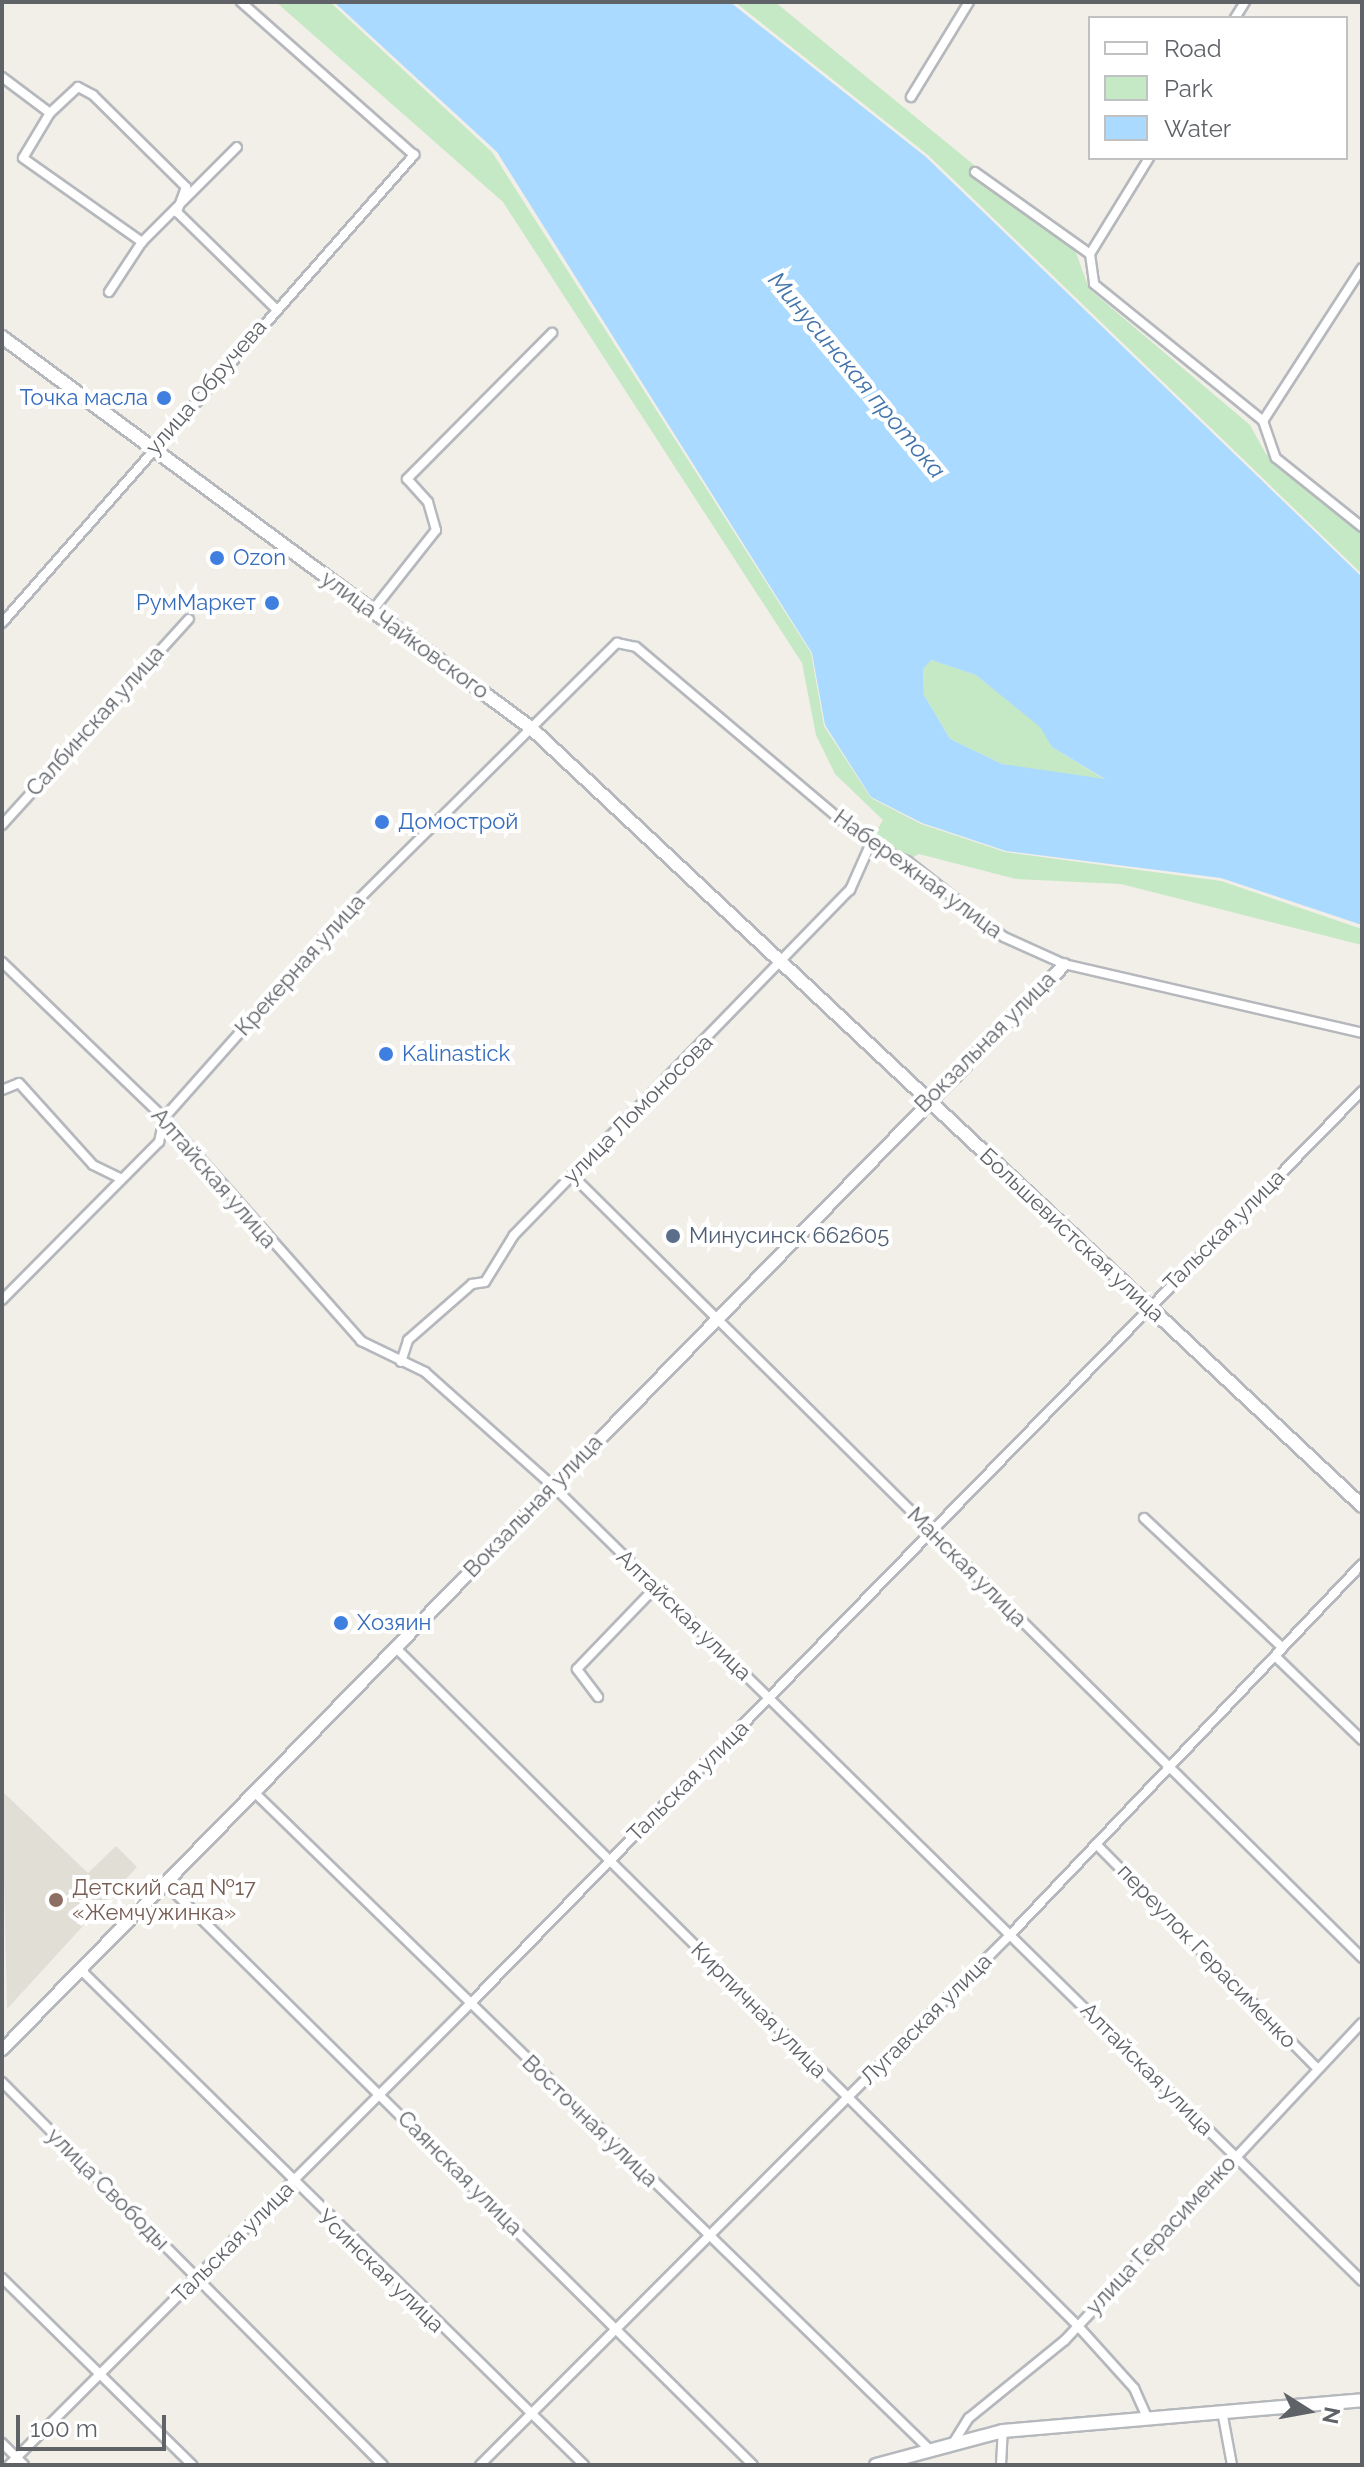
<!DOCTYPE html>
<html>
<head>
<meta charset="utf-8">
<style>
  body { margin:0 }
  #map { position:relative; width:1364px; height:2467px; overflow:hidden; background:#f1efe8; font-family:Raleway,sans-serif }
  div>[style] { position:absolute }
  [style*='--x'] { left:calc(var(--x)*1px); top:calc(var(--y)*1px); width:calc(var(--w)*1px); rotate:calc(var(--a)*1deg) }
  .education>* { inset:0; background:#e1ded6 }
  .green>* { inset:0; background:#c5e8c5 }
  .water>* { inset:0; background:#aadaff }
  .roads { filter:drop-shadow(2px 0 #b5b8bc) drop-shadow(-2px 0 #b5b8bc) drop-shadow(0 2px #b5b8bc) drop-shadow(0 -2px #b5b8bc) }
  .minor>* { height:8px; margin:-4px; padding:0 4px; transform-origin:4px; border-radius:4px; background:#fff }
  .tertiary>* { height:11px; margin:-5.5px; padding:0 5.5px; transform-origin:5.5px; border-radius:5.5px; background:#fff }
  .secondary>* { height:12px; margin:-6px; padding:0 6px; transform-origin:6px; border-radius:6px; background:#fff }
  .dots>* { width:22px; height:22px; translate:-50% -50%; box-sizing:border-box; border:4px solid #fff; border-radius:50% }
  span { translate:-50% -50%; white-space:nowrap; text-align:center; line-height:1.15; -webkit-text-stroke:8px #fff; paint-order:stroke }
  .street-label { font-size:22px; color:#5f6368 }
  .shop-label { font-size:22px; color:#366cbe }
  .right { translate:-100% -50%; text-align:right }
  .left { translate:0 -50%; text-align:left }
  .service-label { font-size:22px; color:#4e5e75 }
  .education-label { font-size:22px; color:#785e54 }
  .water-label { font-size:24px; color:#4174aa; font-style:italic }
  .frame { position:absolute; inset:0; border:4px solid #5f6368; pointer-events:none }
  .legend { position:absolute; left:1088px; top:16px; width:260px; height:144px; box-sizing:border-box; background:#fff; border:2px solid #bfc1c3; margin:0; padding:10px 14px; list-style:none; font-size:24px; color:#5f6368 }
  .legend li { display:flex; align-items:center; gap:16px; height:40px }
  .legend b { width:40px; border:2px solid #bfc1c3 }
  .north { position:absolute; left:1268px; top:2371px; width:80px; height:80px; -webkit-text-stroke:6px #fff; paint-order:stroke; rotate:101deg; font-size:22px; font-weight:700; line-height:32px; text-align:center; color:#5f6368 }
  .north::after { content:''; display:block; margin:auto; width:28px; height:36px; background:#5f6368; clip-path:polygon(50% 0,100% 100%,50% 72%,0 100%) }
  .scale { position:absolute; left:16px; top:2415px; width:150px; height:36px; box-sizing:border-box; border:4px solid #5f6368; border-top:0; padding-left:10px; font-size:24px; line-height:28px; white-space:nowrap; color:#5f6368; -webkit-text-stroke:6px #fff; paint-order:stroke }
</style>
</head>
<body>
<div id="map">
  <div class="education">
    <div style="clip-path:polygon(2px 1791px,88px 1873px,116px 1846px,137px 1867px,7px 2009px)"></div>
  </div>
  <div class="green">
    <div style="clip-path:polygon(276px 2px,330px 2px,492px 152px,811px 653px,824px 726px,871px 798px,921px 824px,1005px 852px,1221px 881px,1362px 929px,1362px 945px,1121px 884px,1016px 879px,919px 854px,910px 859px,873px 837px,883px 820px,835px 774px,816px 735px,802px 663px,503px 202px)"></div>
    <div style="clip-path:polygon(735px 2px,775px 2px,1074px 247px,1089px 289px,1250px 425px,1266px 454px,1362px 534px,1362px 574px,928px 155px)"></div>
    <div style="clip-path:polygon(931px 660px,976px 675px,1041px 727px,1052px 747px,1106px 780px,1002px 764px,950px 739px,924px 695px,923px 668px)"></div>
  </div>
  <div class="water">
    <div style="clip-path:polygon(evenodd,334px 2px,730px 2px,926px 157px,1362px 577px,1362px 925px,1221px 878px,1006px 851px,922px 823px,871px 797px,825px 725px,812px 653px,497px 152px,334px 2px,931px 660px,976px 675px,1040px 727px,1052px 747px,1105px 779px,1002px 764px,950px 739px,924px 695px,923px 669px,931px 660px)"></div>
  </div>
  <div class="roads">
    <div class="minor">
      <div style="--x:1235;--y:18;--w:19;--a:-58"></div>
      <div style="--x:2;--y:77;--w:60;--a:36.9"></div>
      <div style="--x:50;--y:113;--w:38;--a:-43"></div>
      <div style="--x:78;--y:87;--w:17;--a:28"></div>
      <div style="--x:93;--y:95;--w:131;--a:44.7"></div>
      <div style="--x:186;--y:187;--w:27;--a:110"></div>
      <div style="--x:177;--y:212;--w:137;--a:44.4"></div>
      <div style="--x:911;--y:97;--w:111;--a:-58.6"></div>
      <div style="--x:50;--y:113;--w:52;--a:121"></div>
      <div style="--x:23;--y:158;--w:146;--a:35.2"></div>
      <div style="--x:975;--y:172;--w:141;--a:35.5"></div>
      <div style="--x:1090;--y:254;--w:30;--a:82"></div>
      <div style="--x:1094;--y:284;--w:218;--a:39"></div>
      <div style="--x:1263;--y:421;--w:39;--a:71"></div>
      <div style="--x:1276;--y:458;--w:110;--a:38.7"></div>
      <div style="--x:1090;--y:254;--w:113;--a:-58.4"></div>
      <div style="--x:109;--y:292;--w:60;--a:-56.6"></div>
      <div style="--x:142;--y:242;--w:134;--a:-45"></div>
      <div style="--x:1263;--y:421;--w:182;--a:-57.1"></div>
      <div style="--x:372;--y:611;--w:103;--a:-51.7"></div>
      <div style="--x:436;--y:530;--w:29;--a:-106"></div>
      <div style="--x:428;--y:502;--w:31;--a:-132"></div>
      <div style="--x:407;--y:479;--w:206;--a:-45.2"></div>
      <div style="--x:2;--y:623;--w:624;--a:-48.64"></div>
      <div style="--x:414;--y:155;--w:231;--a:-138.5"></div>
      <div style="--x:2;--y:825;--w:278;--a:-47.8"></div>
      <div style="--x:2;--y:962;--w:225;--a:43.9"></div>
      <div style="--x:164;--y:1118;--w:298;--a:48.5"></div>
      <div style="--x:361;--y:1341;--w:71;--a:25.8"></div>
      <div style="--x:425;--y:1372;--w:171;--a:41.7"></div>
      <div style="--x:553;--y:1486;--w:1134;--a:44.5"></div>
      <div style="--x:2;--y:1090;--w:18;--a:-22"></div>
      <div style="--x:19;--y:1083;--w:110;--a:47.9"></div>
      <div style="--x:93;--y:1165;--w:30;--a:26"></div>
      <div style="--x:573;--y:1176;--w:1111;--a:44.74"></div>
      <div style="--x:2;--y:1300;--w:223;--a:-45.2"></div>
      <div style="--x:159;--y:1142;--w:25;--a:-78"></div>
      <div style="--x:164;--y:1118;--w:289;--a:-48.4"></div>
      <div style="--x:356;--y:902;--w:368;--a:-44.8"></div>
      <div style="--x:617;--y:643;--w:19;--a:12"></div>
      <div style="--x:636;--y:647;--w:307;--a:40.2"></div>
      <div style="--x:870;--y:845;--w:40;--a:23.4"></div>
      <div style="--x:907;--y:861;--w:123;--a:38.1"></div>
      <div style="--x:1004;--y:937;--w:66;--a:24.2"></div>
      <div style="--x:1064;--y:964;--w:306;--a:13"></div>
      <div style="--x:401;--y:1362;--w:23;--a:-72"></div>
      <div style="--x:408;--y:1340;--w:85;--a:-41.2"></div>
      <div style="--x:472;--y:1284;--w:13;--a:-9"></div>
      <div style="--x:485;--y:1282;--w:55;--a:-58.3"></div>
      <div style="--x:514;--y:1235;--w:482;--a:-45.8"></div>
      <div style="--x:850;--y:890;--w:49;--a:-66"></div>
      <div style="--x:1144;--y:1518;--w:190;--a:43.1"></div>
      <div style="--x:395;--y:1647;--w:962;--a:44.83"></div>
      <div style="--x:1077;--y:2325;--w:85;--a:47.9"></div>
      <div style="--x:1134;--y:2388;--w:30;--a:66"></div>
      <div style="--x:1275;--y:1656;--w:121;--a:44"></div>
      <div style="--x:598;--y:1697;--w:35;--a:-127"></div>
      <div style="--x:577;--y:1669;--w:112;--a:-46.1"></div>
      <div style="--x:254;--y:1792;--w:941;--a:44.22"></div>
      <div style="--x:1096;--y:1844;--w:316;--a:45.4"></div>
      <div style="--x:165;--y:1883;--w:827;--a:44.71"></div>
      <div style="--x:81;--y:1970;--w:706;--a:44.54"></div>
      <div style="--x:2;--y:2082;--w:540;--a:45.15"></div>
      <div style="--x:2;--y:2278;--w:267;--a:44.5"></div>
      <div style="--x:1222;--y:2411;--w:55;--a:79.5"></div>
      <div style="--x:955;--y:2440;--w:26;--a:-58"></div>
      <div style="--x:969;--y:2418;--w:124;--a:-39.1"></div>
      <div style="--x:1065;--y:2340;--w:434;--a:-46.9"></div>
      <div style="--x:2;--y:2443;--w:31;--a:45"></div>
      <div style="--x:9;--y:2465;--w:651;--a:-45"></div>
      <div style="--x:469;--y:2005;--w:1278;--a:-45.67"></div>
      <div style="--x:480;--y:2465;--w:752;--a:-45"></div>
      <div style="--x:1012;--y:1933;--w:509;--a:-46.51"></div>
      <div style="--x:1001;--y:2465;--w:34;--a:-87"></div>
    </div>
    <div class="tertiary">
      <div style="--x:2;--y:2049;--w:1518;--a:-45.61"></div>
    </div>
    <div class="secondary">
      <div style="--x:2;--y:337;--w:658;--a:36.47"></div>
      <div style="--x:531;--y:728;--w:1138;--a:43.11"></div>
      <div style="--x:876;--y:2465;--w:131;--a:-15"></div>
      <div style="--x:1003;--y:2431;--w:360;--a:-4.9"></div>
    </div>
  </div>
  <div class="dots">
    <div style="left:164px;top:398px;background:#3f7fe0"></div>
    <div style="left:217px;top:558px;background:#3f7fe0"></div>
    <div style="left:272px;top:603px;background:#3f7fe0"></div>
    <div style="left:382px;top:822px;background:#3f7fe0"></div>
    <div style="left:386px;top:1054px;background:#3f7fe0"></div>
    <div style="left:673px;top:1236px;background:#5c6f8a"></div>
    <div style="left:341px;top:1623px;background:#3f7fe0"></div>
    <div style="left:56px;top:1900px;background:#8d6e63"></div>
  </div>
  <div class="street-label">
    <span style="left:206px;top:387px;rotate:-49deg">улица Обручева</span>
    <span style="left:405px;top:635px;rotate:36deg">улица Чайковского</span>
    <span style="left:95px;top:721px;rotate:-48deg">Салбинская улица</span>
    <span style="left:918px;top:874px;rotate:36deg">Набережная улица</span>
    <span style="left:300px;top:965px;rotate:-48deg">Крекерная улица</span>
    <span style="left:985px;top:1042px;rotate:-45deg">Вокзальная улица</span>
    <span style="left:638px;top:1109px;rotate:-45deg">улица Ломоносова</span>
    <span style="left:214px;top:1178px;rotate:49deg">Алтайская улица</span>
    <span style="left:1224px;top:1230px;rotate:-45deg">Тальская улица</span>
    <span style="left:1072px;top:1235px;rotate:43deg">Большевистская улица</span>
    <span style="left:533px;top:1506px;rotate:-46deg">Вокзальная улица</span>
    <span style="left:967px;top:1567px;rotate:45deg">Манская улица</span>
    <span style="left:684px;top:1615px;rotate:44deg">Алтайская улица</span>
    <span style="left:688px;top:1781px;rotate:-45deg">Тальская улица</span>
    <span style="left:1207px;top:1956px;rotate:46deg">переулок Герасименко</span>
    <span style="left:759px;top:2010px;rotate:45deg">Кирпичная улица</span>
    <span style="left:926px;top:2019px;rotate:-45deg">Лугавская улица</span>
    <span style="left:1147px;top:2069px;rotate:45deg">Алтайская улица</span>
    <span style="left:590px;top:2121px;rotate:44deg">Восточная улица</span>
    <span style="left:460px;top:2173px;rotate:45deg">Саянская улица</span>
    <span style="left:108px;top:2189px;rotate:45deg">улица Свободы</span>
    <span style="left:1161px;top:2235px;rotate:-47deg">улица Герасименко</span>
    <span style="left:233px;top:2242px;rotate:-45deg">Тальская улица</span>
    <span style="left:381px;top:2271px;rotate:44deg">Усинская улица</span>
  </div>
  <div class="shop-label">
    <span class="right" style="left:148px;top:398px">Точка масла</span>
    <span class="left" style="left:233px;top:558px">Ozon</span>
    <span class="right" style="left:256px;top:603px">РумМаркет</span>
    <span class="left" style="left:398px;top:822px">Домострой</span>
    <span class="left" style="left:402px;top:1054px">Kalinastick</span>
    <span class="left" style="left:357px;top:1623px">Хозяин</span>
  </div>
  <div class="service-label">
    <span class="left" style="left:689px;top:1236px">Минусинск 662605</span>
  </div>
  <div class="education-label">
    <span class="left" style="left:72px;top:1900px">Детский сад №17<br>«Жемчужинка»</span>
  </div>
  <div class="water-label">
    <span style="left:857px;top:375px;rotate:50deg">Минусинская протока</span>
  </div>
  <div class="frame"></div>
  <ul class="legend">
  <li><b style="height:10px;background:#fff"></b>Road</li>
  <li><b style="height:22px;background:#c5e8c5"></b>Park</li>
  <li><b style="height:22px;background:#aadaff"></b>Water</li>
  </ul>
  <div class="north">N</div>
  <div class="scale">100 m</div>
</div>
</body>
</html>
